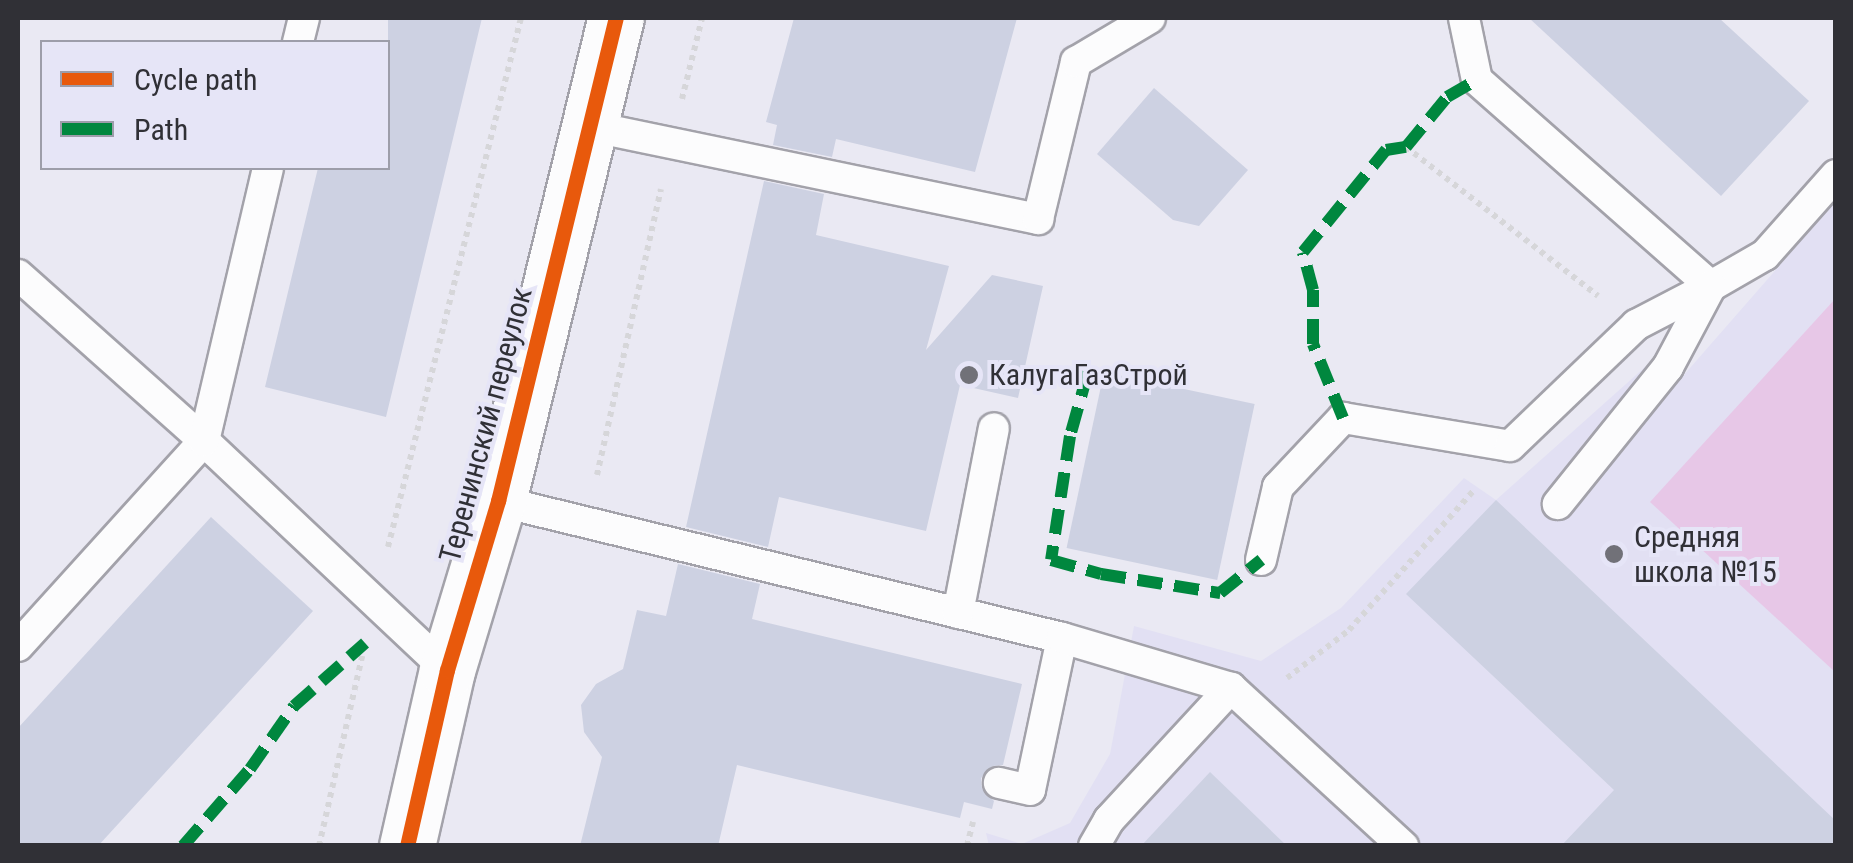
<!DOCTYPE html>
<html>
<head>
<meta charset="utf-8">
<style>
  body { margin:0 }
  #map { position:relative; width:1853px; height:863px; overflow:hidden; background:#eae9f3; font-family:"Roboto Condensed",sans-serif }
  div>[style] { position:absolute }
  [style*='--x'] { left:calc(var(--x)*1px); top:calc(var(--y)*1px); width:calc(var(--w)*1px); rotate:calc(var(--a)*1deg) }
  .built>* { inset:0; background:#e2e0f3 }
  .green>* { inset:0; background:#e7c7e7 }
  .building>* { inset:0; background:#cdd1e2; transform-origin:0 0 }
  .path>* { height:6px; margin-top:-3px; transform-origin:0; background:repeating-linear-gradient(90deg,#d6d6d9 0 5px,transparent 0 10px) }
  .roads { filter:drop-shadow(2px 0 #a3a2aa) drop-shadow(-2px 0 #a3a2aa) drop-shadow(0 2px #a3a2aa) drop-shadow(0 -2px #a3a2aa) }
  .lane>* { height:30px; margin:-15px; padding:0 15px; transform-origin:15px; border-radius:15px; background:#fcfcfd }
  .street>* { height:55px; margin:-27.5px; padding:0 27.5px; transform-origin:27.5px; border-radius:27.5px; background:#fcfcfd }
  .quiet>* { height:12px; margin-top:-6px; transform-origin:0; background:repeating-linear-gradient(90deg,#00873e 0 25px,transparent 0 37px) }
  .cycleway>* { height:15px; margin:-7.5px; padding:0 7.5px; transform-origin:7.5px; border-radius:7.5px; background:#e8590c }
  .dots>* { width:28px; height:28px; translate:-50% -50%; box-sizing:border-box; border:5px solid #e6e5f7; border-radius:50% }
  span { translate:-50% -50%; white-space:nowrap; text-align:center; line-height:1.15; -webkit-text-stroke:8px #e6e5f7; paint-order:stroke }
  .poi-label { font-size:30px; color:#303036 }
  .left { translate:0 -50%; text-align:left }
  .street-label { font-size:30px; color:#303036 }
  .frame { position:absolute; inset:0; border:20px solid #303036; pointer-events:none }
  .legend { position:absolute; left:40px; top:40px; width:350px; height:130px; box-sizing:border-box; background:#e6e5f7; border:2px solid #9d9daa; margin:0; padding:12px 18px; list-style:none; font-size:30px; color:#303036 }
  .legend li { display:flex; align-items:center; gap:20px; height:50px }
  .legend b { width:50px; border:2px solid #9d9daa }
</style>
</head>
<body>
<div id="map">
  <div class="built">
    <div style="clip-path:polygon(1835px 202px,1835px 845px,989px 846px,986px 833px,1022px 844px,1070px 823px,1110px 754px,1134px 626px,1261px 661px,1341px 608px,1464px 478px,1496px 500px,1654px 359px,1683px 376px)"></div>
  </div>
  <div class="green">
    <div style="clip-path:polygon(1835px 299px,1835px 672px,1650px 502px)"></div>
  </div>
  <div class="building">
    <div style="clip-path:polygon(388px 18px,482px 18px,386px 417px,265px 387px,318px 168px,388px 168px)"></div>
    <div style="clip-path:polygon(794px 18px,1017px 18px,975px 172px,836px 139px,832px 157px,773px 145px,777px 125px,766px 122px)"></div>
    <div style="clip-path:polygon(1529px 18px,1719px 18px,1809px 101px,1721px 196px)"></div>
    <div style="clip-path:polygon(1154px 88px,1248px 170px,1199px 226px,1173px 220px,1097px 154px)"></div>
    <div style="clip-path:polygon(764px 181px,824px 194px,816px 235px,949px 266px,926px 350px,992px 275px,1043px 286px,1018px 398px,960px 385px,926px 531px,779px 497px,768px 547px,686px 527px)"></div>
    <div style="left:1104px;top:372px;width:154px;height:180px;rotate:12deg"></div>
    <div style="clip-path:polygon(1496px 500px,1836px 821px,1836px 846px,1561px 846px,1614px 790px,1406px 594px)"></div>
    <div style="clip-path:polygon(211px 517px,313px 611px,98px 846px,18px 846px,18px 728px)"></div>
    <div style="clip-path:polygon(678px 564px,760px 584px,752px 619px,1022px 684px,1003px 765px,993px 766px,981px 778px,982px 789px,994px 801px,992px 809px,964px 802px,960px 818px,737px 765px,718px 846px,580px 846px,602px 757px,584px 732px,581px 705px,596px 684px,623px 669px,637px 610px,666px 616px)"></div>
    <div style="clip-path:polygon(1210px 772px,1287px 846px,1141px 846px)"></div>
  </div>
  <div class="path">
    <div style="--x:682;--y:99;--w:83;--a:-76.1"></div>
    <div style="--x:1406;--y:147;--w:243;--a:37.8"></div>
    <div style="--x:597;--y:475;--w:293;--a:-77.4"></div>
    <div style="--x:388;--y:547;--w:545;--a:-75.89"></div>
    <div style="--x:1287;--y:678;--w:78;--a:-37.7"></div>
    <div style="--x:1349;--y:630;--w:189;--a:-48.2"></div>
    <div style="--x:319;--y:846;--w:195;--a:-77.2"></div>
    <div style="--x:967;--y:846;--w:25;--a:-76"></div>
  </div>
  <div class="roads">
    <div class="lane">
      <div style="--x:1464;--y:18;--w:63;--a:78.2"></div>
      <div style="--x:1477;--y:80;--w:312;--a:41.4"></div>
      <div style="--x:1711;--y:286;--w:62;--a:-29.9"></div>
      <div style="--x:1765;--y:255;--w:107;--a:-48.4"></div>
      <div style="--x:298;--y:42;--w:25;--a:-76"></div>
      <div style="--x:589;--y:126;--w:459;--a:11.7"></div>
      <div style="--x:1038;--y:219;--w:162;--a:-76.4"></div>
      <div style="--x:1076;--y:62;--w:86;--a:-30.7"></div>
      <div style="--x:18;--y:275;--w:249;--a:41.7"></div>
      <div style="--x:204;--y:441;--w:334;--a:43.3"></div>
      <div style="--x:498;--y:501;--w:580;--a:13.65"></div>
      <div style="--x:1062;--y:638;--w:155;--a:101.9"></div>
      <div style="--x:1030;--y:790;--w:32;--a:-167"></div>
      <div style="--x:1261;--y:560;--w:75;--a:-76.9"></div>
      <div style="--x:1278;--y:487;--w:95;--a:-46.7"></div>
      <div style="--x:1343;--y:418;--w:169;--a:9.5"></div>
      <div style="--x:1510;--y:446;--w:175;--a:-43.8"></div>
      <div style="--x:1636;--y:325;--w:85;--a:-27.5"></div>
      <div style="--x:1711;--y:286;--w:92;--a:118"></div>
      <div style="--x:1668;--y:367;--w:176;--a:128.8"></div>
      <div style="--x:958;--y:613;--w:188;--a:-79"></div>
      <div style="--x:1062;--y:638;--w:176;--a:16.5"></div>
      <div style="--x:1231;--y:688;--w:234;--a:42.6"></div>
      <div style="--x:18;--y:646;--w:277;--a:-47.8"></div>
      <div style="--x:204;--y:441;--w:280;--a:-76.8"></div>
      <div style="--x:1094;--y:846;--w:30;--a:-60"></div>
      <div style="--x:1109;--y:820;--w:180;--a:-47.3"></div>
    </div>
    <div class="street">
      <div style="--x:407;--y:846;--w:180;--a:-77.2"></div>
      <div style="--x:447;--y:670;--w:177;--a:-73.2"></div>
      <div style="--x:498;--y:501;--w:497;--a:-76.3"></div>
    </div>
  </div>
  <div class="quiet">
    <div style="--x:1088;--y:372;--w:66;--a:105.7"></div>
    <div style="--x:1070;--y:436;--w:125;--a:98.7"></div>
    <div style="--x:1051;--y:560;--w:52;--a:15.6"></div>
    <div style="--x:1101;--y:574;--w:121;--a:9.1"></div>
    <div style="--x:1220;--y:593;--w:53;--a:-38.8"></div>
    <div style="--x:1343;--y:418;--w:80;--a:-112.1"></div>
    <div style="--x:1313;--y:344;--w:54;--a:-90"></div>
    <div style="--x:1313;--y:290;--w:39;--a:-105"></div>
    <div style="--x:1303;--y:252;--w:132;--a:-50.9"></div>
    <div style="--x:1386;--y:150;--w:20;--a:-9"></div>
    <div style="--x:1406;--y:147;--w:65;--a:-50.6"></div>
    <div style="--x:1447;--y:97;--w:34;--a:-30"></div>
    <div style="--x:183;--y:846;--w:102;--a:-49"></div>
    <div style="--x:250;--y:769;--w:77;--a:-55.1"></div>
    <div style="--x:294;--y:706;--w:95;--a:-41.6"></div>
  </div>
  <div class="cycleway">
    <div style="--x:407;--y:846;--w:180;--a:-77.2"></div>
    <div style="--x:447;--y:670;--w:177;--a:-73.2"></div>
    <div style="--x:498;--y:501;--w:497;--a:-76.3"></div>
  </div>
  <div class="dots">
    <div style="left:969px;top:375px;background:#717178"></div>
    <div style="left:1614px;top:554px;background:#717178"></div>
  </div>
  <div class="poi-label">
    <span class="left" style="left:989px;top:375px">КалугаГазСтрой</span>
    <span class="left" style="left:1634px;top:554px">Средняя<br>школа №15</span>
  </div>
  <div class="street-label">
    <span style="left:486px;top:425px;rotate:-75deg">Теренинский переулок</span>
  </div>
  <div class="frame"></div>
  <ul class="legend">
  <li><b style="height:12px;background:#e8590c"></b>Cycle path</li>
  <li><b style="height:12px;background:#00873e"></b>Path</li>
  </ul>
</div>
</body>
</html>
